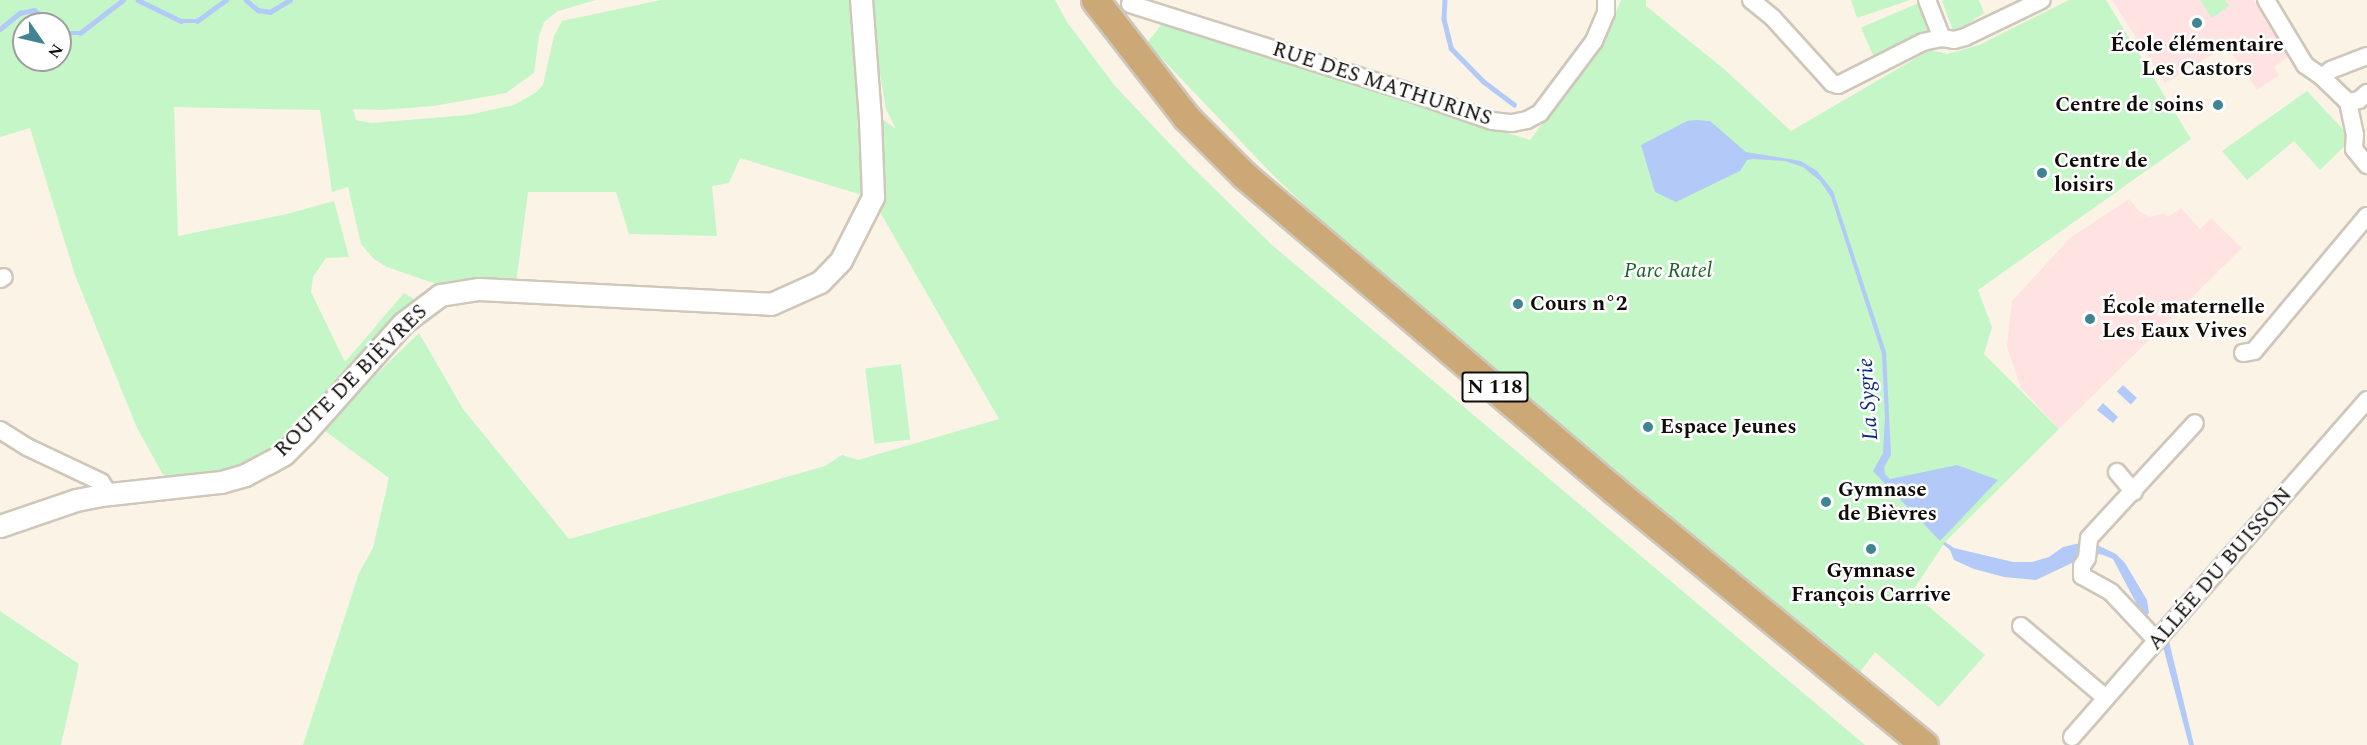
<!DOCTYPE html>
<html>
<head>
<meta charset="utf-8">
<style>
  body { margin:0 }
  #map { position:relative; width:2367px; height:745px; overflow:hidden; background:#fbf3e6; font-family:Spectral,serif }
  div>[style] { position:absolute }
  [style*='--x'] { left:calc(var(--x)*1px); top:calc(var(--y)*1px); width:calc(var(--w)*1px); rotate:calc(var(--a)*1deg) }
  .education>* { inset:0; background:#fee3e2 }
  .green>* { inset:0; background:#c4f6c7; transform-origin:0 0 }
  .water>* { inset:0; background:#b3caf8; transform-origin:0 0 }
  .stream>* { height:4.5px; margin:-2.25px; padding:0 2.25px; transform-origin:2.25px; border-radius:2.25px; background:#b3caf8 }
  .roads { filter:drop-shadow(2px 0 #cec7ba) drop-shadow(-2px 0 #cec7ba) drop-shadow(0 2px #cec7ba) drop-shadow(0 -2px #cec7ba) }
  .minor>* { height:16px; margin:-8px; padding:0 8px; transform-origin:8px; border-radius:8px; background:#fff }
  .tertiary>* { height:21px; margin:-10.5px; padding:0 10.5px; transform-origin:10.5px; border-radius:10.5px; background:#fff }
  .trunk>* { height:27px; margin:-13.5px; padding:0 13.5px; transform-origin:13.5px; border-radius:13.5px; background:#cba876 }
  .dots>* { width:16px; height:16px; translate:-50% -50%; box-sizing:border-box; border:3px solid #fff; border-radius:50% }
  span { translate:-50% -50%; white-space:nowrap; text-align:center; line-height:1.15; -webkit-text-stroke:5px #fff; paint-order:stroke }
  .shield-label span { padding:2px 4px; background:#fff; border:2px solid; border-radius:4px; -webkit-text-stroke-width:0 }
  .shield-label { font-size:20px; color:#100d09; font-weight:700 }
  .poi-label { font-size:21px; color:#100d09; font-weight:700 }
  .right { translate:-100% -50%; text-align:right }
  .left { translate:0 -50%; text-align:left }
  .street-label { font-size:21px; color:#100d09 }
  .park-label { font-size:21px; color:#196327; font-style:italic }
  .water-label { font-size:22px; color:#0b2a7f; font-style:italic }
  .north { position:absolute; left:12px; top:12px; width:60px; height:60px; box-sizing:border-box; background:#fff; border:2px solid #9f9e9d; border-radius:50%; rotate:124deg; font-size:16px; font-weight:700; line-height:24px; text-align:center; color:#100d09 }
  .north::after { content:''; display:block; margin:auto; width:21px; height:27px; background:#408492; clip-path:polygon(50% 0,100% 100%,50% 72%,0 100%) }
</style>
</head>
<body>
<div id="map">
  <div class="education">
    <div style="clip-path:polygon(2112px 0,2253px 0,2288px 57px,2274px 67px,2279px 75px,2257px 90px,2227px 46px,2165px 83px)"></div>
    <div style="clip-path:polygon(2129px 199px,2139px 211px,2150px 217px,2164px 213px,2168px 217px,2181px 208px,2200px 229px,2211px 218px,2242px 248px,2059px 429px,2021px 388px,2007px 347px,2012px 301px,2070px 238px)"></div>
  </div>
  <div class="green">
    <div style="clip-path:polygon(evenodd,0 0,596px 0,558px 11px,544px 22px,539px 36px,534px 73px,506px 93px,434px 106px,380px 110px,353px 109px,356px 120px,371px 123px,468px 115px,514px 105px,535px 93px,543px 85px,554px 36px,562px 21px,661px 0,853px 0,864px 106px,896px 129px,886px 109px,878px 62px,873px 0,1055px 0,1067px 22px,1115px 86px,1188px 163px,1272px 245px,1865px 745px,303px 745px,359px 573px,373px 548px,389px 478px,321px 428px,419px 333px,463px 409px,569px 539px,825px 466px,842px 455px,858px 460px,999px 419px,872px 198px,740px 158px,729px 183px,712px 186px,717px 236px,629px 234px,616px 192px,528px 192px,516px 284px,442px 286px,387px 267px,374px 259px,361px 244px,348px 187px,332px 192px,320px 110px,174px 107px,178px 236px,287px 214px,334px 201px,349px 257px,326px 258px,313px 277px,311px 292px,345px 362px,404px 293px,416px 300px,332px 395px,274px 450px,223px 475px,166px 480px,137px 428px,75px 275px,30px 128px,0 137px,0 0,24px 24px,60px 24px,60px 60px,24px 60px,24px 24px)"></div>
    <div style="clip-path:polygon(1621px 0,1646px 0,1646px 6px,1724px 69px,1791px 131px,1930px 50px,1947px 54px,1979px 45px,2069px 0,2106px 0,2191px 139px,1978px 290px,1992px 327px,1984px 354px,2059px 429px,1945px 542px,1912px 592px,1985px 655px,1939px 707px,1875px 652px,1857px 676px,1323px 223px,1272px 174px,1147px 43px,1165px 20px,1530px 140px,1605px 39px)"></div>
    <div style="clip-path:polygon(1851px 0,1910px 0,1857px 18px)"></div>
    <div style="clip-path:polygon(1944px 0,1979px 0,1984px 13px,1954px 33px,1942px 1px)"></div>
    <div style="clip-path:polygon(2200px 0,2225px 0,2229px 6px,2212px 18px)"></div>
    <div style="left:1921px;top:2px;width:33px;height:65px;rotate:67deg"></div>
    <div style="clip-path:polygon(2307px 91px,2352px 139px,2320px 170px,2294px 141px,2247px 180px,2222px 151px)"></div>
    <div style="left:901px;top:364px;width:76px;height:36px;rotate:83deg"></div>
    <div style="clip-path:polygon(0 611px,79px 664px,61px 745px,0 745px)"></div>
  </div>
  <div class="water">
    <div style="clip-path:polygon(1696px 120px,1710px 121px,1746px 152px,1801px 161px,1817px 171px,1833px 191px,1886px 352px,1891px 455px,1884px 467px,1885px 474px,1890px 479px,1957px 465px,1998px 480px,1940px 541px,1873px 471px,1883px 453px,1885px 417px,1882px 354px,1831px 197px,1820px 181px,1803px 167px,1785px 161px,1753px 159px,1747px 160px,1740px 171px,1676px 202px,1655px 192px,1641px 145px,1687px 121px)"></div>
    <div style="left:2123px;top:385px;width:19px;height:9px;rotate:43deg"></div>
    <div style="clip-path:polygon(2103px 403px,2118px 417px,2113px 423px,2097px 410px)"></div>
    <div style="clip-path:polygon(2089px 541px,2116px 554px,2125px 563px,2147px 600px,2149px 613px,2144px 618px,2113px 559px,2103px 555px,2093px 553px,2036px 580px,2004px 577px,1974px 569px,1954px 560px,1950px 550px,1943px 544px,1945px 542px,1954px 548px,2013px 562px,2032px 562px,2049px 557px,2063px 547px)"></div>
    <div style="clip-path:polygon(2163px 637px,2169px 641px,2194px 745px,2189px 745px,2161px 639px)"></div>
  </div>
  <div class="stream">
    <div style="--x:138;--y:0;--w:48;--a:26"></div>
    <div style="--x:181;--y:21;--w:16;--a:0"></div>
    <div style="--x:197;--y:21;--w:36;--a:-36"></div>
    <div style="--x:246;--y:0;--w:16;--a:40"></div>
    <div style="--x:258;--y:10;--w:12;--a:9"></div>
    <div style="--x:270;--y:12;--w:23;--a:-31"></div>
    <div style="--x:1445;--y:0;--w:19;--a:93"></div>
    <div style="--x:1444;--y:19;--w:30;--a:76"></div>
    <div style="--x:1451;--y:48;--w:46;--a:45.9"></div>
    <div style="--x:1483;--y:81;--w:39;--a:37"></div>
    <div style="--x:0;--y:29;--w:26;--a:-39"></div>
    <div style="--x:20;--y:13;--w:14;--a:-12"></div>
    <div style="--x:34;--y:10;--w:24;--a:36"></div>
    <div style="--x:60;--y:29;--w:6;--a:39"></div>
    <div style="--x:65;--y:33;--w:15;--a:0"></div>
    <div style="--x:80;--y:33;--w:54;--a:-37.5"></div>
  </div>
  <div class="roads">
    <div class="minor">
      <div style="--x:1751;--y:0;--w:28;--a:39"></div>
      <div style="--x:1773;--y:18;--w:88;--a:47.8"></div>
      <div style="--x:1832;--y:83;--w:6;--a:18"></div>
      <div style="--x:1838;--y:85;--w:95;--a:-26.8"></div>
      <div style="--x:1923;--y:42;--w:19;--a:-12"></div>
      <div style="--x:1942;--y:38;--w:12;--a:9"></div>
      <div style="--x:1954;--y:40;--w:11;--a:-15"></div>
      <div style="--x:1965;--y:37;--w:85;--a:-25.7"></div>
      <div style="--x:1927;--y:0;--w:41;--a:68.5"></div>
      <div style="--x:2266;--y:0;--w:76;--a:59"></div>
      <div style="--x:2305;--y:65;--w:21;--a:35"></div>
      <div style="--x:1130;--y:4;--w:289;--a:17.5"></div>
      <div style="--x:1406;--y:91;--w:91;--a:19.2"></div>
      <div style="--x:1492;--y:121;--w:20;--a:6"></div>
      <div style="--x:1512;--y:123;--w:15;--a:-11"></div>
      <div style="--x:1527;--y:120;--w:15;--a:-28"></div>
      <div style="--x:1540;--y:113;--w:90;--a:-53.1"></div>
      <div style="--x:1594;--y:41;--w:30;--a:-67"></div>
      <div style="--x:1606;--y:13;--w:13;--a:-90"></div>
      <div style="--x:2367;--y:56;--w:39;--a:159"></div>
      <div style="--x:2331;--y:70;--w:11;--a:142"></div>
      <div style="--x:2322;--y:77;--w:36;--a:44"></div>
      <div style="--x:2348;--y:102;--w:11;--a:-10"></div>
      <div style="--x:2359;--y:100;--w:11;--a:-41"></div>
      <div style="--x:2348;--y:102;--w:33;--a:78"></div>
      <div style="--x:2355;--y:134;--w:15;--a:94"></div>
      <div style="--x:2354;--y:149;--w:21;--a:51"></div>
      <div style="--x:0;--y:279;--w:4;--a:-27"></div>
      <div style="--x:2243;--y:353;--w:11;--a:-10"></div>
      <div style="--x:2254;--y:351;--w:176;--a:-50.1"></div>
      <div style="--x:0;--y:430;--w:32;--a:32"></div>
      <div style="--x:27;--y:447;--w:82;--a:25.3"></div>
      <div style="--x:101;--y:482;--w:14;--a:56"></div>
      <div style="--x:2117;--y:472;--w:26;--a:50"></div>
      <div style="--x:2021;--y:626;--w:111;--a:40.3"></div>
      <div style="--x:2157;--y:641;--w:67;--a:-133.2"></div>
      <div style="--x:2111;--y:592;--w:33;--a:-151"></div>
      <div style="--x:2082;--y:576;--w:10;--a:-90"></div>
      <div style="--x:2082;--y:566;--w:9;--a:-58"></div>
      <div style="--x:2087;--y:558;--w:20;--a:-84"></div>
      <div style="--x:2089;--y:538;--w:156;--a:-47.3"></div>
      <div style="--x:2072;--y:737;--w:448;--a:-48.8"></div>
    </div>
    <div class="tertiary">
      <div style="--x:0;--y:526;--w:80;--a:-18.9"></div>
      <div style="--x:76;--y:500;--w:25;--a:-11"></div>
      <div style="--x:101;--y:495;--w:121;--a:-6.2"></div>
      <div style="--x:221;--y:482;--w:25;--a:-16"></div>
      <div style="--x:245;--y:475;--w:26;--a:-28"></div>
      <div style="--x:268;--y:463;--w:18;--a:-29"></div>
      <div style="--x:284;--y:454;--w:30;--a:-45"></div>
      <div style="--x:305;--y:433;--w:147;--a:-48.3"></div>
      <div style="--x:403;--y:323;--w:46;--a:-37.1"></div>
      <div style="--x:440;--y:295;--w:39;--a:-9"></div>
      <div style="--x:479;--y:289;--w:292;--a:2.9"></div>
      <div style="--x:771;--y:304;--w:54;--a:-24.2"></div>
      <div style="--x:820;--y:282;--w:30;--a:-46"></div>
      <div style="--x:841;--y:260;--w:71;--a:-63.1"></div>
      <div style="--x:873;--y:197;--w:78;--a:-92.2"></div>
      <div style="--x:870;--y:119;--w:119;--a:-94.3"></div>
    </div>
    <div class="trunk">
      <div style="--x:1095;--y:0;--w:148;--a:52.1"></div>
      <div style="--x:1186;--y:117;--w:83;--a:45"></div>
      <div style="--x:1245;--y:176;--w:485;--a:40.4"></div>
      <div style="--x:1614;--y:490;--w:401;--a:39.4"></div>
    </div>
  </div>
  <div class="dots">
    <div style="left:2197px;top:23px;background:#408492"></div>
    <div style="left:2218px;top:105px;background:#408492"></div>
    <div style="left:2042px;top:173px;background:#408492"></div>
    <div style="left:1518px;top:304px;background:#408492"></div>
    <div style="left:2090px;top:319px;background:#408492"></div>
    <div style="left:1648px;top:427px;background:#408492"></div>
    <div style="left:1826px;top:502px;background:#408492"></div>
    <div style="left:1871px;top:549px;background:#408492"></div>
  </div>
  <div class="shield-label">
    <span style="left:1495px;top:387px">N 118</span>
  </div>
  <div class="poi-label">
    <span style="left:2197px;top:57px">École élémentaire<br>Les Castors</span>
    <span class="right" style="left:2204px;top:105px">Centre de soins</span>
    <span class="left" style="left:2054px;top:173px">Centre de<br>loisirs</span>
    <span class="left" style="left:1530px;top:304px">Cours n°2</span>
    <span class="left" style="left:2102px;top:319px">École maternelle<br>Les Eaux Vives</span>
    <span class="left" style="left:1660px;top:427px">Espace Jeunes</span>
    <span class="left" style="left:1838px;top:502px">Gymnase<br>de Bièvres</span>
    <span style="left:1871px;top:583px">Gymnase<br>François Carrive</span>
  </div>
  <div class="street-label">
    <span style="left:1382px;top:84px;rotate:18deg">RUE DES MATHURINS</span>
    <span style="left:351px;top:381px;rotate:-45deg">ROUTE DE BIÈVRES</span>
    <span style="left:2220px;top:569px;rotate:-49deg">ALLÉE DU BUISSON</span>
  </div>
  <div class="park-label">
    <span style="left:1668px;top:271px">Parc Ratel</span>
  </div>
  <div class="water-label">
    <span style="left:1868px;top:399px;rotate:-94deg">La Sygrie</span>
  </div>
  <div class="north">N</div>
</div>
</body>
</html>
